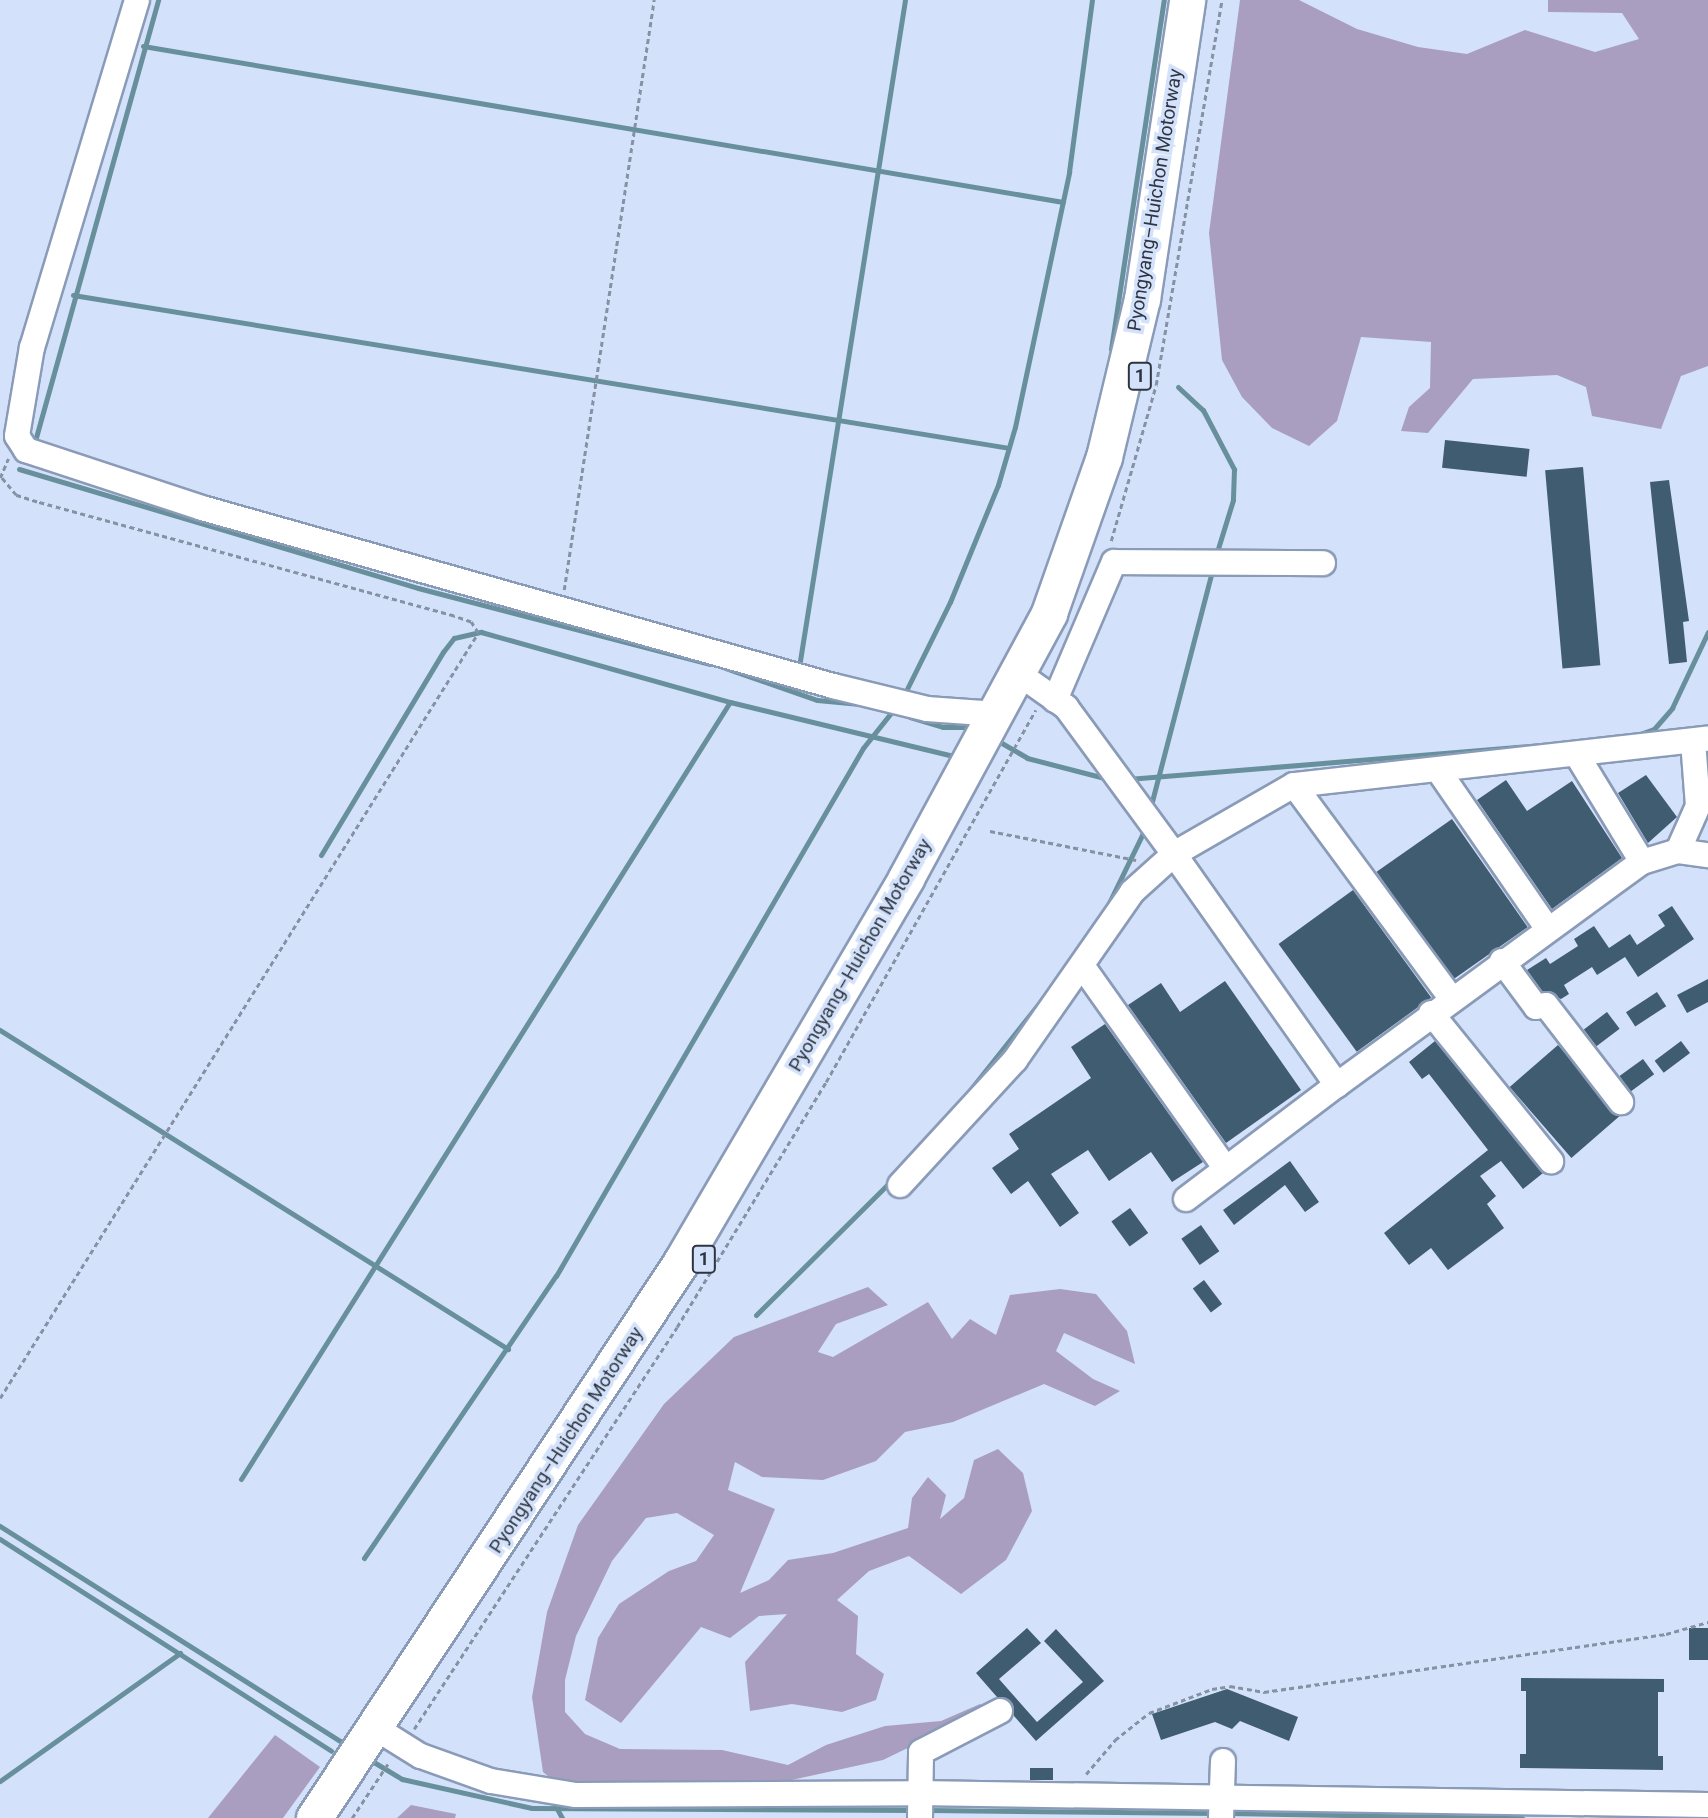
<!DOCTYPE html>
<html>
<head>
<meta charset="utf-8">
<style>
  body { margin:0 }
  #map { position:relative; width:1708px; height:1818px; overflow:hidden; background:#d3e2fa; font-family:Roboto,sans-serif }
  div>[style] { position:absolute }
  [style*='--x'] { left:calc(var(--x)*1px); top:calc(var(--y)*1px); width:calc(var(--w)*1px); rotate:calc(var(--a)*1deg) }
  .forest>* { inset:0; background:#a99ebf }
  .stream>* { height:5px; margin:-2.5px; padding:0 2.5px; transform-origin:2.5px; border-radius:2.5px; background:#67909c }
  .building>* { inset:0; background:#405c70; transform-origin:0 0 }
  .path>* { height:2.5px; margin-top:-1.25px; transform-origin:0; background:repeating-linear-gradient(90deg,#8691a4 0 5px,transparent 0 8.5px) }
  .roads { filter:drop-shadow(2px 0 #8a9bb8) drop-shadow(-2px 0 #8a9bb8) drop-shadow(0 2px #8a9bb8) drop-shadow(0 -2px #8a9bb8) }
  .minor>* { height:24px; margin:-12px; padding:0 12px; transform-origin:12px; border-radius:12px; background:#fff }
  .highway>* { height:35px; margin:-17.5px; padding:0 17.5px; transform-origin:17.5px; border-radius:17.5px; background:#fff }
  span { translate:-50% -50%; white-space:nowrap; text-align:center; line-height:1.15; -webkit-text-stroke:7px #d3e2fa; paint-order:stroke }
  .shield-label span { padding:2px 5px; background:#d3e2fa; border:2px solid; border-radius:5px; -webkit-text-stroke-width:0 }
  .shield-label { font-size:18px; color:#2e3541; font-weight:700 }
  .street-label { font-size:19px; color:#2e3541 }
</style>
</head>
<body>
<div id="map">
  <div class="forest">
    <div style="clip-path:polygon(1240px 0,1299px 0,1357px 29px,1418px 47px,1467px 54px,1525px 30px,1595px 52px,1639px 39px,1622px 13px,1548px 12px,1548px 0,1708px 0,1708px 366px,1681px 376px,1661px 429px,1592px 416px,1586px 387px,1557px 375px,1473px 379px,1428px 433px,1401px 431px,1409px 407px,1430px 388px,1431px 342px,1361px 337px,1337px 421px,1309px 446px,1272px 428px,1242px 397px,1222px 360px,1209px 233px)"></div>
    <div style="clip-path:polygon(868px 1287px,888px 1305px,836px 1324px,818px 1352px,833px 1357px,928px 1302px,952px 1339px,970px 1319px,996px 1335px,1010px 1295px,1060px 1289px,1096px 1294px,1127px 1331px,1135px 1364px,1064px 1333px,1056px 1351px,1093px 1379px,1120px 1391px,1095px 1406px,1044px 1384px,953px 1422px,905px 1432px,876px 1461px,823px 1480px,762px 1477px,735px 1462px,728px 1490px,775px 1509px,740px 1593px,769px 1580px,788px 1560px,833px 1553px,908px 1528px,912px 1498px,928px 1477px,946px 1495px,940px 1519px,964px 1498px,974px 1460px,998px 1449px,1023px 1473px,1032px 1511px,1006px 1560px,961px 1594px,909px 1556px,869px 1571px,837px 1600px,858px 1616px,856px 1654px,884px 1674px,876px 1700px,842px 1712px,792px 1704px,750px 1711px,745px 1662px,787px 1614px,759px 1616px,730px 1638px,701px 1627px,621px 1723px,585px 1700px,598px 1638px,619px 1604px,669px 1571px,696px 1561px,714px 1535px,677px 1513px,646px 1518px,612px 1561px,576px 1636px,565px 1680px,565px 1712px,585px 1734px,620px 1749px,722px 1750px,788px 1765px,826px 1745px,885px 1726px,941px 1721px,980px 1704px,986px 1710px,883px 1760px,787px 1781px,554px 1781px,543px 1772px,532px 1697px,547px 1612px,578px 1525px,664px 1404px,734px 1337px)"></div>
    <div style="clip-path:polygon(275px 1735px,320px 1767px,283px 1818px,208px 1818px)"></div>
    <div style="clip-path:polygon(411px 1805px,456px 1814px,455px 1818px,397px 1818px)"></div>
  </div>
  <div class="stream">
    <div style="--x:143;--y:46;--w:933;--a:9.62"></div>
    <div style="--x:73;--y:295;--w:948;--a:9.28"></div>
    <div style="--x:1111;--y:349;--w:353;--a:-81.4"></div>
    <div style="--x:1178;--y:387;--w:34;--a:43"></div>
    <div style="--x:1203;--y:410;--w:67;--a:62.3"></div>
    <div style="--x:1234;--y:469;--w:31;--a:92"></div>
    <div style="--x:1233;--y:500;--w:58;--a:107.2"></div>
    <div style="--x:35;--y:441;--w:458;--a:-74.4"></div>
    <div style="--x:19;--y:469;--w:416;--a:16.6"></div>
    <div style="--x:418;--y:588;--w:301;--a:14.6"></div>
    <div style="--x:799;--y:667;--w:675;--a:-80.97"></div>
    <div style="--x:725;--y:668;--w:97;--a:19.2"></div>
    <div style="--x:817;--y:700;--w:43;--a:5.3"></div>
    <div style="--x:904;--y:695;--w:104;--a:-63.7"></div>
    <div style="--x:950;--y:602;--w:126;--a:-67.7"></div>
    <div style="--x:998;--y:485;--w:60;--a:-73.7"></div>
    <div style="--x:1015;--y:427;--w:261;--a:-78"></div>
    <div style="--x:1069;--y:172;--w:174;--a:-82.4"></div>
    <div style="--x:910;--y:717;--w:34;--a:17"></div>
    <div style="--x:943;--y:727;--w:29;--a:0"></div>
    <div style="--x:1634;--y:736;--w:21;--a:-19"></div>
    <div style="--x:1654;--y:729;--w:28;--a:-49"></div>
    <div style="--x:1672;--y:708;--w:84;--a:-64.7"></div>
    <div style="--x:993;--y:738;--w:39;--a:30"></div>
    <div style="--x:1027;--y:758;--w:88;--a:14.5"></div>
    <div style="--x:1128;--y:779;--w:417;--a:-4.7"></div>
    <div style="--x:1150;--y:809;--w:249;--a:-75.4"></div>
    <div style="--x:321;--y:855;--w:237;--a:-59"></div>
    <div style="--x:443;--y:652;--w:18;--a:-52"></div>
    <div style="--x:454;--y:638;--w:28;--a:-13"></div>
    <div style="--x:481;--y:632;--w:259;--a:15.7"></div>
    <div style="--x:730;--y:702;--w:234;--a:13.6"></div>
    <div style="--x:1105;--y:911;--w:91;--a:-64"></div>
    <div style="--x:0;--y:1030;--w:600;--a:32.13"></div>
    <div style="--x:966;--y:1095;--w:130;--a:-51.5"></div>
    <div style="--x:756;--y:1315;--w:193;--a:-44.8"></div>
    <div style="--x:241;--y:1479;--w:918;--a:-57.82"></div>
    <div style="--x:0;--y:1526;--w:409;--a:32.3"></div>
    <div style="--x:0;--y:1539;--w:393;--a:32.6"></div>
    <div style="--x:364;--y:1558;--w:341;--a:-55.8"></div>
    <div style="--x:556;--y:1276;--w:611;--a:-59.82"></div>
    <div style="--x:863;--y:748;--w:50;--a:-51.5"></div>
    <div style="--x:367;--y:1758;--w:41;--a:31"></div>
    <div style="--x:402;--y:1779;--w:133;--a:12.6"></div>
    <div style="--x:532;--y:1808;--w:383;--a:0.3"></div>
    <div style="--x:0;--y:1781;--w:221;--a:-35.4"></div>
    <div style="--x:556;--y:1807;--w:13;--a:61"></div>
    <div style="--x:928;--y:1810;--w:288;--a:0.6"></div>
    <div style="--x:1229;--y:1813;--w:293;--a:1"></div>
  </div>
  <div class="building">
    <div style="left:1445px;top:440px;width:85px;height:28px;rotate:6deg"></div>
    <div style="left:1583px;top:467px;width:199px;height:38px;rotate:85deg"></div>
    <div style="clip-path:polygon(1669px 480px,1689px 621px,1683px 622px,1687px 662px,1669px 664px,1650px 482px)"></div>
    <div style="clip-path:polygon(1646px 775px,1677px 817px,1648px 843px,1618px 793px)"></div>
    <div style="clip-path:polygon(1506px 780px,1527px 811px,1572px 781px,1622px 858px,1552px 909px,1477px 800px)"></div>
    <div style="left:1452px;top:819px;width:132px;height:92px;rotate:55deg"></div>
    <div style="left:1353px;top:890px;width:133px;height:92px;rotate:54deg"></div>
    <div style="clip-path:polygon(1672px 906px,1694px 939px,1638px 977px,1625px 957px,1597px 975px,1592px 967px,1564px 985px,1569px 994px,1561px 999px,1542px 991px,1527px 970px,1546px 958px,1550px 964px,1578px 946px,1574px 939px,1594px 926px,1609px 948px,1630px 934px,1637px 945px,1665px 926px,1658px 915px)"></div>
    <div style="clip-path:polygon(1708px 979px,1708px 1002px,1687px 1013px,1677px 995px)"></div>
    <div style="clip-path:polygon(1225px 981px,1301px 1090px,1226px 1143px,1128px 1005px,1161px 983px,1180px 1012px)"></div>
    <div style="left:1657px;top:992px;width:17px;height:37px;rotate:57deg"></div>
    <div style="left:1607px;top:1012px;width:21px;height:29px;rotate:53deg"></div>
    <div style="clip-path:polygon(1105px 1024px,1203px 1162px,1172px 1182px,1151px 1152px,1109px 1181px,1088px 1150px,1051px 1174px,1079px 1213px,1060px 1227px,1028px 1181px,1011px 1194px,992px 1168px,1019px 1149px,1009px 1134px,1091px 1078px,1071px 1047px)"></div>
    <div style="clip-path:polygon(1435px 1041px,1543px 1173px,1523px 1189px,1501px 1161px,1480px 1176px,1496px 1196px,1487px 1204px,1504px 1228px,1448px 1270px,1431px 1248px,1409px 1265px,1384px 1233px,1488px 1150px,1429px 1074px,1422px 1079px,1409px 1062px)"></div>
    <div style="left:1681px;top:1041px;width:15px;height:33px;rotate:53deg"></div>
    <div style="left:1558px;top:1045px;width:94px;height:64px;rotate:49deg"></div>
    <div style="left:1643px;top:1059px;width:19px;height:29px;rotate:54deg"></div>
    <div style="clip-path:polygon(1290px 1161px,1319px 1202px,1305px 1212px,1285px 1185px,1234px 1225px,1223px 1210px)"></div>
    <div style="left:1130px;top:1208px;width:31px;height:23px;rotate:54deg"></div>
    <div style="left:1201px;top:1225px;width:32px;height:24px;rotate:55deg"></div>
    <div style="left:1204px;top:1280px;width:30px;height:14px;rotate:53deg"></div>
    <div style="clip-path:polygon(1027px 1628px,1041px 1643px,999px 1679px,1037px 1722px,1083px 1682px,1044px 1641px,1056px 1629px,1104px 1681px,1036px 1741px,1014px 1716px,1013px 1704px,997px 1697px,976px 1673px)"></div>
    <div style="left:1689px;top:1628px;width:19px;height:32px"></div>
    <div style="clip-path:polygon(1521px 1678px,1664px 1679px,1664px 1692px,1658px 1692px,1658px 1756px,1663px 1756px,1663px 1770px,1520px 1768px,1520px 1754px,1526px 1754px,1526px 1691px,1521px 1691px)"></div>
    <div style="clip-path:polygon(1227px 1689px,1298px 1717px,1289px 1741px,1240px 1721px,1232px 1729px,1215px 1722px,1161px 1740px,1152px 1714px)"></div>
    <div style="left:1030px;top:1768px;width:23px;height:12px"></div>
  </div>
  <div class="path">
    <div style="--x:0;--y:478;--w:21;--a:-67"></div>
    <div style="--x:1111;--y:541;--w:162;--a:-73.9"></div>
    <div style="--x:1156;--y:385;--w:391;--a:-80.3"></div>
    <div style="--x:564;--y:590;--w:597;--a:-81.33"></div>
    <div style="--x:990;--y:831;--w:149;--a:11.2"></div>
    <div style="--x:0;--y:1398;--w:902;--a:-58"></div>
    <div style="--x:478;--y:633;--w:13;--a:-122"></div>
    <div style="--x:471;--y:622;--w:18;--a:-161"></div>
    <div style="--x:454;--y:616;--w:432;--a:-164.7"></div>
    <div style="--x:37;--y:502;--w:22;--a:-162"></div>
    <div style="--x:16;--y:495;--w:23;--a:-130"></div>
    <div style="--x:414;--y:1729;--w:480;--a:-56.8"></div>
    <div style="--x:677;--y:1327;--w:287;--a:-58.7"></div>
    <div style="--x:826;--y:1082;--w:427;--a:-60.6"></div>
    <div style="--x:1086;--y:1774;--w:45;--a:-49.5"></div>
    <div style="--x:1115;--y:1740;--w:43;--a:-38.5"></div>
    <div style="--x:1149;--y:1713;--w:67;--a:-20.9"></div>
    <div style="--x:1212;--y:1689;--w:18;--a:-9"></div>
    <div style="--x:1230;--y:1686;--w:35;--a:10"></div>
    <div style="--x:1264;--y:1692;--w:406;--a:-8.2"></div>
    <div style="--x:1666;--y:1634;--w:44;--a:-15.9"></div>
    <div style="--x:352;--y:1818;--w:67;--a:-56.5"></div>
  </div>
  <div class="roads">
    <div class="minor">
      <div style="--x:137;--y:0;--w:363;--a:106.8"></div>
      <div style="--x:32;--y:347;--w:90;--a:99.6"></div>
      <div style="--x:17;--y:436;--w:17;--a:57"></div>
      <div style="--x:26;--y:450;--w:185;--a:18.2"></div>
      <div style="--x:202;--y:508;--w:656;--a:15.75"></div>
      <div style="--x:833;--y:686;--w:97;--a:13.7"></div>
      <div style="--x:927;--y:709;--w:70;--a:4.1"></div>
      <div style="--x:1032;--y:683;--w:42;--a:35.2"></div>
      <div style="--x:1066;--y:707;--w:182;--a:53.7"></div>
      <div style="--x:1174;--y:854;--w:138;--a:-29.9"></div>
      <div style="--x:1294;--y:785;--w:416;--a:-6.4"></div>
      <div style="--x:1055;--y:700;--w:150;--a:-66.9"></div>
      <div style="--x:1114;--y:562;--w:209;--a:0.3"></div>
      <div style="--x:1577;--y:755;--w:125;--a:58.7"></div>
      <div style="--x:1438;--y:770;--w:192;--a:55.4"></div>
      <div style="--x:1294;--y:785;--w:266;--a:53.6"></div>
      <div style="--x:1678;--y:851;--w:30;--a:8"></div>
      <div style="--x:1502;--y:961;--w:57;--a:53.5"></div>
      <div style="--x:1536;--y:1007;--w:10;--a:-11"></div>
      <div style="--x:1546;--y:1005;--w:123;--a:52.3"></div>
      <div style="--x:1083;--y:967;--w:247;--a:54.7"></div>
      <div style="--x:1431;--y:1013;--w:191;--a:51"></div>
      <div style="--x:900;--y:1185;--w:170;--a:-47.4"></div>
      <div style="--x:1015;--y:1060;--w:205;--a:-55.1"></div>
      <div style="--x:1132;--y:892;--w:57;--a:-42.1"></div>
      <div style="--x:1174;--y:854;--w:283;--a:54.8"></div>
      <div style="--x:1337;--y:1085;--w:378;--a:-36.2"></div>
      <div style="--x:1642;--y:862;--w:38;--a:-17"></div>
      <div style="--x:1678;--y:851;--w:49;--a:-66"></div>
      <div style="--x:1698;--y:806;--w:65;--a:-94.4"></div>
      <div style="--x:1186;--y:1199;--w:189;--a:-37.1"></div>
      <div style="--x:390;--y:1737;--w:36;--a:32"></div>
      <div style="--x:421;--y:1756;--w:74;--a:19.7"></div>
      <div style="--x:491;--y:1781;--w:86;--a:9.4"></div>
      <div style="--x:576;--y:1795;--w:342;--a:-0.3"></div>
      <div style="--x:918;--y:1793;--w:790;--a:0.87"></div>
      <div style="--x:920;--y:1818;--w:66;--a:-89.1"></div>
      <div style="--x:921;--y:1752;--w:89;--a:-27.4"></div>
      <div style="--x:1221;--y:1818;--w:57;--a:-88"></div>
    </div>
    <div class="highway">
      <div style="--x:314;--y:1818;--w:666;--a:-56.57"></div>
      <div style="--x:681;--y:1262;--w:445;--a:-59.6"></div>
      <div style="--x:906;--y:878;--w:301;--a:-61.6"></div>
      <div style="--x:1049;--y:613;--w:165;--a:-70.6"></div>
      <div style="--x:1104;--y:457;--w:163;--a:-76.5"></div>
      <div style="--x:1142;--y:299;--w:302;--a:-81.4"></div>
    </div>
  </div>
  <div class="shield-label">
    <span style="left:1140px;top:376px">1</span>
    <span style="left:704px;top:1259px">1</span>
  </div>
  <div class="street-label">
    <span style="left:1155px;top:200px;rotate:-81deg">Pyongyang–Huichon Motorway</span>
    <span style="left:860px;top:955px;rotate:-60deg">Pyongyang–Huichon Motorway</span>
    <span style="left:566px;top:1440px;rotate:-57deg">Pyongyang–Huichon Motorway</span>
  </div>
</div>
</body>
</html>
